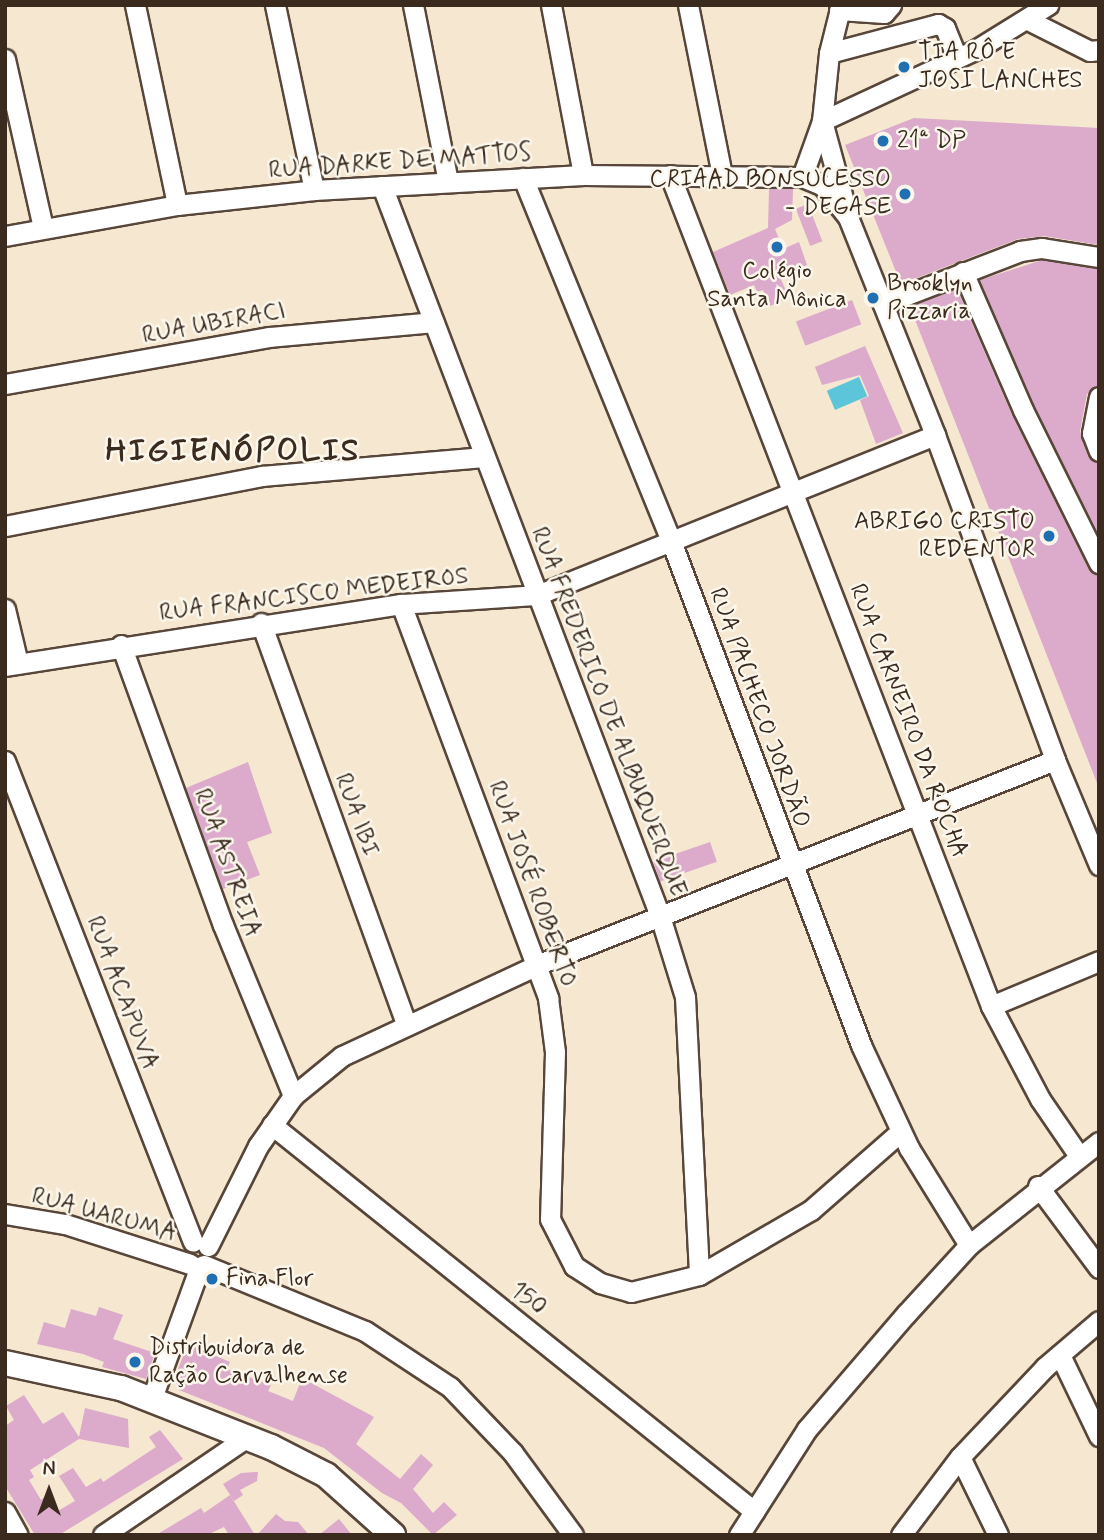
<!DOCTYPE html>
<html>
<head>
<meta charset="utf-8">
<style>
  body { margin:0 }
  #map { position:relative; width:1104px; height:1540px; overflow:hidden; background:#f5e7d0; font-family:Mynerve,sans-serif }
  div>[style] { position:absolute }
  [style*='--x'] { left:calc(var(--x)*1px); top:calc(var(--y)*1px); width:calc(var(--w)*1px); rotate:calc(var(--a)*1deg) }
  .water>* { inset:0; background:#5dc5da; transform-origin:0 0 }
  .building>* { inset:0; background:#dcaacb; transform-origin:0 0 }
  .roads { filter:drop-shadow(2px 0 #574639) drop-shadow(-2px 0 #574639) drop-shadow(0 2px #574639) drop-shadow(0 -2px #574639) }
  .minor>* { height:19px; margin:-9.5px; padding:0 9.5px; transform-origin:9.5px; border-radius:9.5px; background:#fff }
  .major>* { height:24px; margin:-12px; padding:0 12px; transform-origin:12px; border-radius:12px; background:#fff }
  .dots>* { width:19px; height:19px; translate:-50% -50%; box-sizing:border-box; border:4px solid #fbf7ec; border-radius:50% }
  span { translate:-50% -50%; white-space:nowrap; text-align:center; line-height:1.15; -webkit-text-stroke:5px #fbf7ec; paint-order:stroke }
  .poi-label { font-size:24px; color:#3b2a1e }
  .left { translate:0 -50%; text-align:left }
  .right { translate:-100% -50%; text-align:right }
  .street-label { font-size:24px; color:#3b2a1e }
  .district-label { font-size:32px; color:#3b2a1e; font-weight:700; letter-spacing:2px }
  .frame { position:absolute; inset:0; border:7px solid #3b2a1e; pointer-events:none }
  .north { position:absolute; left:14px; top:1456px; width:70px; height:70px; -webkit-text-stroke:5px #fbf7ec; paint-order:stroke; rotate:0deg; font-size:19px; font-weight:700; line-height:28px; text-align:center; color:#3b2a1e }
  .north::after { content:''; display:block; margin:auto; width:24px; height:32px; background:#3b2a1e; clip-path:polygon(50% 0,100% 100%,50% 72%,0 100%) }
</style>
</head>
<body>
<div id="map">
  <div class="water">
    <div style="left:859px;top:377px;width:21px;height:35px;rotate:67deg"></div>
  </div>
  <div class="building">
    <div style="clip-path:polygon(914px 118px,1099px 128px,1099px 245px,1044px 236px,1018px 239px,901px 284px,845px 145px)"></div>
    <div style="clip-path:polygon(769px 189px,793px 189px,792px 220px,775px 229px,783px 249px,799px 242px,807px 265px,780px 277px,789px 298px,770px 306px,763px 290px,757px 292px,754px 285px,730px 295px,713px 252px,768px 228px)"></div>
    <div style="left:808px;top:204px;width:40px;height:13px;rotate:69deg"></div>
    <div style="clip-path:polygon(1042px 260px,1099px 269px,1099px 385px,1087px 394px,1080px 431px,1088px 456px,1099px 463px,1099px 535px,1034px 405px,980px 280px)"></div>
    <div style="clip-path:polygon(957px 289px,1012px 415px,1088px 568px,1099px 575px,1099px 788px,910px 307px)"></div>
    <div style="left:852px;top:300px;width:26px;height:60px;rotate:69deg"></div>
    <div style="clip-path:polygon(865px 346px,903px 433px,876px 444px,860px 400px,869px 396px,860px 375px,822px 385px,815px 367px)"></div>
    <div style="clip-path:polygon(248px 762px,272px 833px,247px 842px,260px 875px,223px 889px,186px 788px)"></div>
    <div style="left:710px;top:842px;width:21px;height:60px;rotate:71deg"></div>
    <div style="clip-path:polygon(99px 1307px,123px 1315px,113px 1339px,155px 1353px,146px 1379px,102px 1367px,104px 1362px,83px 1354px,37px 1344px,44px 1322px,65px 1328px,71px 1309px,96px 1316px)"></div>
    <div style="clip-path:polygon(188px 1344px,230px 1362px,227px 1369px,271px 1385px,268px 1391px,293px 1401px,302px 1378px,374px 1417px,356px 1444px,400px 1479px,421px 1454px,433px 1465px,413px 1489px,433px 1513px,444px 1502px,457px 1515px,433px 1535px,401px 1503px,382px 1493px,324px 1448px,179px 1390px,174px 1379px)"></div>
    <div style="clip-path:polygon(24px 1395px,43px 1424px,63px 1412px,79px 1437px,85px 1408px,128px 1419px,129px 1448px,79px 1439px,30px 1470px,34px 1477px,29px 1480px,41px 1500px,46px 1496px,56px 1512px,75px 1501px,59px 1476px,73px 1468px,86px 1487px,101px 1478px,103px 1482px,156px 1447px,149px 1437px,160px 1430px,183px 1459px,59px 1535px,35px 1535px,5px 1486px,5px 1426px,14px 1420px,6px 1406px)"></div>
    <div style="clip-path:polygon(258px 1472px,257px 1481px,240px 1490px,243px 1495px,234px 1501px,223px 1484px,241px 1473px)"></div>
    <div style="clip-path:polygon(230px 1495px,255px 1535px,229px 1535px,224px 1527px,207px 1535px,156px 1535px,201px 1508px,204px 1513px)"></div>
    <div style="clip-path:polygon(276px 1514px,285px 1521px,298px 1522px,309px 1535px,257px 1535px)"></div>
    <div style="clip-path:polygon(339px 1519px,352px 1535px,319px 1535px)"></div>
  </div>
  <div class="roads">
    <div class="minor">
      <div style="--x:135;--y:5;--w:204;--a:78.1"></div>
      <div style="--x:275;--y:5;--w:189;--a:78.1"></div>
      <div style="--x:413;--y:5;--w:180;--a:78.8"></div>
      <div style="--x:551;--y:5;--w:173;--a:79.3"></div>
      <div style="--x:688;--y:5;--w:173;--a:78.7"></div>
      <div style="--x:839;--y:10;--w:45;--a:3.8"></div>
      <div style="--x:884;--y:13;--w:11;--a:-49"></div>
      <div style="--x:1028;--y:20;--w:69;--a:26.6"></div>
      <div style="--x:1090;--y:51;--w:9;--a:-6"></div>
      <div style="--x:829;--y:53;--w:113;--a:-14.9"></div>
      <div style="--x:938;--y:24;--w:8;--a:30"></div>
      <div style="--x:945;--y:28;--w:32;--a:68"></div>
      <div style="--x:5;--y:59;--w:173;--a:77.3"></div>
      <div style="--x:822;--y:121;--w:99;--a:74.8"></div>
      <div style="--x:848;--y:217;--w:235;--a:68.2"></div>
      <div style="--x:935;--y:435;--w:346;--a:69.7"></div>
      <div style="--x:1055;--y:760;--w:114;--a:67.3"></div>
      <div style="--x:822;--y:121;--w:171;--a:-24.9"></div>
      <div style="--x:977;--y:49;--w:84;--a:-31.8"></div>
      <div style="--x:670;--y:175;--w:891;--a:68.88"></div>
      <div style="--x:991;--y:1006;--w:105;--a:62.2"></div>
      <div style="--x:1040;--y:1099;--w:69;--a:55.6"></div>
      <div style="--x:802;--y:177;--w:59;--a:-70.3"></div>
      <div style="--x:822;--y:121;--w:68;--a:-84.1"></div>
      <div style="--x:829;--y:53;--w:49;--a:-76"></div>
      <div style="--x:523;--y:178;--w:392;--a:67.8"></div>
      <div style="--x:671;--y:541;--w:539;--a:69.34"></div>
      <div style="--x:861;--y:1045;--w:114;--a:65"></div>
      <div style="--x:909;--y:1148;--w:114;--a:58.3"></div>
      <div style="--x:382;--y:186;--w:781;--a:69.15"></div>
      <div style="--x:660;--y:916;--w:85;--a:72.8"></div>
      <div style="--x:685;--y:997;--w:278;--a:87.1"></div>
      <div style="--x:5;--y:236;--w:175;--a:-10.2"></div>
      <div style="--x:177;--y:205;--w:138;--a:-6.2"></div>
      <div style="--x:314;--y:190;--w:269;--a:-3.2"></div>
      <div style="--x:583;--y:175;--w:219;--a:0.5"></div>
      <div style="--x:802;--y:177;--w:22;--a:22"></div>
      <div style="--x:822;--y:185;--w:41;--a:50.9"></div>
      <div style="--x:963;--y:272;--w:150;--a:66.5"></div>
      <div style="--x:1023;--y:410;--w:171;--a:63.6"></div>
      <div style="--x:883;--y:304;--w:147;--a:-21.1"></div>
      <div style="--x:1020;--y:251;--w:22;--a:-8"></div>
      <div style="--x:1042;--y:248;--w:58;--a:9"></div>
      <div style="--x:5;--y:384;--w:268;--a:-10.1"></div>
      <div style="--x:269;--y:337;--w:165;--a:-5.2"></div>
      <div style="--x:1099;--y:397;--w:37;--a:101"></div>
      <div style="--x:1092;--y:433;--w:19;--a:69"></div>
      <div style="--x:5;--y:526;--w:262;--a:-11"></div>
      <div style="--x:262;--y:476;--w:222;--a:-4.9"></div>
      <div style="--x:401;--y:604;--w:421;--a:69.5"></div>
      <div style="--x:548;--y:998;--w:54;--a:82.6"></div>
      <div style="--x:555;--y:1052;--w:167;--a:91.7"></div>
      <div style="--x:550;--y:1219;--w:53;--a:62.9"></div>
      <div style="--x:574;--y:1266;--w:31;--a:33"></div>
      <div style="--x:600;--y:1283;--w:32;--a:16"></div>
      <div style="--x:631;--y:1292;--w:70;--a:-14"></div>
      <div style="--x:699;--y:1275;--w:129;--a:-30.1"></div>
      <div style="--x:811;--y:1210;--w:118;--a:-41.2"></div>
      <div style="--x:5;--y:609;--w:56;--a:76.5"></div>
      <div style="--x:261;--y:623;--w:425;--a:70.1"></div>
      <div style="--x:121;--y:645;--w:298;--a:70"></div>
      <div style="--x:223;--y:925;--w:185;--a:67.7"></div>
      <div style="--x:5;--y:666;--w:401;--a:-8.9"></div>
      <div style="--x:401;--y:604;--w:136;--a:-3.8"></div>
      <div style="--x:537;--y:595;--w:429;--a:-21.9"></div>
      <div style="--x:5;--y:761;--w:516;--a:68.65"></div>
      <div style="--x:991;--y:1006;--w:117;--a:-22.6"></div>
      <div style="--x:272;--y:1125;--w:618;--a:38.69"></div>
      <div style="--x:1038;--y:1186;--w:102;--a:53.4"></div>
      <div style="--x:5;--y:1214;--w:61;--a:9.5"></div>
      <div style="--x:65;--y:1224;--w:131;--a:17.7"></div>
      <div style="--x:208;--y:1246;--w:112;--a:-63.4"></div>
      <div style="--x:258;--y:1146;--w:61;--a:-55"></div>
      <div style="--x:293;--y:1096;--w:63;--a:-39.2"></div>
      <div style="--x:342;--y:1056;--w:217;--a:-25"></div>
      <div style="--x:539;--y:964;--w:555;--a:-21.57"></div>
      <div style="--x:204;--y:1265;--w:174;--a:22.3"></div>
      <div style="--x:365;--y:1331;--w:102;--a:33.4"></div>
      <div style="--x:450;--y:1387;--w:91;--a:46.3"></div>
      <div style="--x:513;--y:1453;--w:102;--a:53.8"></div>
      <div style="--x:1060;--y:1355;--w:90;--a:64.3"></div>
      <div style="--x:152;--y:1398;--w:140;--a:-70"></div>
      <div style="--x:960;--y:1457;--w:87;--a:64"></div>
      <div style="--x:5;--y:1512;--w:26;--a:61"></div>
      <div style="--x:103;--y:1535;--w:174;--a:-34.2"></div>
      <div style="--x:739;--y:1535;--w:126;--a:-57.3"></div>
      <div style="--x:807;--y:1429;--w:152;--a:-49.3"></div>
      <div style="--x:906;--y:1314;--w:93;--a:-47.6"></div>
      <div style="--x:969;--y:1245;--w:166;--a:-38.4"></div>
      <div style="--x:901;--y:1535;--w:98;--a:-52.9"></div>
      <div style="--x:960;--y:1457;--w:124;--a:-46.6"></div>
      <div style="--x:1045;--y:1367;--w:71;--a:-40.4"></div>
    </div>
    <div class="major">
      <div style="--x:5;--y:1363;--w:119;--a:12.2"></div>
      <div style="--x:121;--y:1388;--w:161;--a:21.5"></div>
      <div style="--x:271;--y:1447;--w:62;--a:27"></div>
      <div style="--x:326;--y:1475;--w:90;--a:41.8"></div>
    </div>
  </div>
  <div class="dots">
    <div style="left:904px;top:67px;background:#1f6fb2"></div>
    <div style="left:883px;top:141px;background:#1f6fb2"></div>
    <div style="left:905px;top:194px;background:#1f6fb2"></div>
    <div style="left:777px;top:247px;background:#1f6fb2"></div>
    <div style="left:873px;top:298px;background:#1f6fb2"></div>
    <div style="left:1049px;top:536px;background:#1f6fb2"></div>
    <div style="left:212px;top:1279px;background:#1f6fb2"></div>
    <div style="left:135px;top:1362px;background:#1f6fb2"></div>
  </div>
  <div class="poi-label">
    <span class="left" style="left:918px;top:67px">TIA RÔ E<br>JOSI LANCHES</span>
    <span class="left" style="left:897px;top:141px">21ª DP</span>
    <span class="right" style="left:891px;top:194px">CRIAAD BONSUCESSO<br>- DEGASE</span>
    <span style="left:777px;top:286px">Colégio<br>Santa Mônica</span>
    <span class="left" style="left:887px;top:298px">Brooklyn<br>Pizzaria</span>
    <span class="right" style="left:1035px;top:536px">ABRIGO CRISTO<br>REDENTOR</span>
    <span class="left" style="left:226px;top:1279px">Fina Flor</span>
    <span class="left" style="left:149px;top:1362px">Distribuidora de<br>Ração Carvalhense</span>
  </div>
  <div class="street-label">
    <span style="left:400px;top:162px;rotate:-4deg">RUA DARKE DE MATTOS</span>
    <span style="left:214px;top:324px;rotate:-10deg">RUA UBIRACI</span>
    <span style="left:314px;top:595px;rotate:-7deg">RUA FRANCISCO MEDEIROS</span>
    <span style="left:759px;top:708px;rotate:70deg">RUA PACHECO JORDÃO</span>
    <span style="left:608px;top:712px;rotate:69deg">RUA FREDERICO DE ALBUQUERQUE</span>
    <span style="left:908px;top:721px;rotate:69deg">RUA CARNEIRO DA ROCHA</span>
    <span style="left:356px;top:815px;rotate:70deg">RUA IBI</span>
    <span style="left:227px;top:863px;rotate:70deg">RUA ASTREIA</span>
    <span style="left:532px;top:884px;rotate:70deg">RUA JOSÉ ROBERTO</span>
    <span style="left:122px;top:993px;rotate:69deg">RUA ACAPUVA</span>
    <span style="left:104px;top:1215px;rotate:15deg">RUA UARUMA</span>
    <span style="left:528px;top:1299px;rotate:39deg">150</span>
  </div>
  <div class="district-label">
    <span style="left:233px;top:451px">HIGIENÓPOLIS</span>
  </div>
  <div class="frame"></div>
  <div class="north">N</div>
</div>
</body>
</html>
